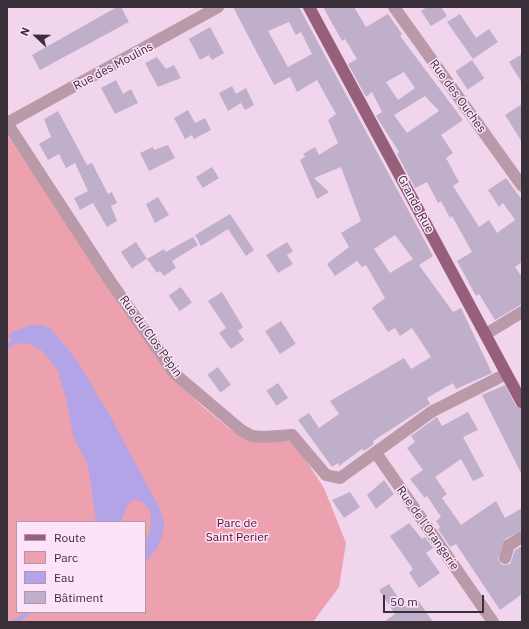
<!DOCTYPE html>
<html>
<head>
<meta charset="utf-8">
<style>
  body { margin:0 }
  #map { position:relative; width:529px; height:629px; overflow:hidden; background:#f1d5ed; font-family:"IBM Plex Sans",sans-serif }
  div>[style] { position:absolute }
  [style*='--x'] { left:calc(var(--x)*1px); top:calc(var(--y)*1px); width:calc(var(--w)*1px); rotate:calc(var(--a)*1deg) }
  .green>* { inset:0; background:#eda1af }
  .water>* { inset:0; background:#b2a4e6 }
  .stream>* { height:4px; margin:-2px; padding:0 2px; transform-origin:2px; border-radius:2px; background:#b2a4e6 }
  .building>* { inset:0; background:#bfafca; transform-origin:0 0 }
  .minor>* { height:12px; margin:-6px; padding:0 6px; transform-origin:6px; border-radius:6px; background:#ba9aa8 }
  .major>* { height:12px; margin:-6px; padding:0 6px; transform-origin:6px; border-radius:6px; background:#965f7a }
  span { translate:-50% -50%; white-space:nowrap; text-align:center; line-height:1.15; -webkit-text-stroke:3px #fee2fa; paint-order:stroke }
  .street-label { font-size:12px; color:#392f38 }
  .park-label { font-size:12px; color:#530e24 }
  .frame { position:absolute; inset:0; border:8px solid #392f38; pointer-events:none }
  .legend { position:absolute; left:16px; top:521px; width:130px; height:92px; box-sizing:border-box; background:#fee2fa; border:1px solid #af9aac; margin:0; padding:5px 7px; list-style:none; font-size:12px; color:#392f38 }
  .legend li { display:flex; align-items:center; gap:8px; height:20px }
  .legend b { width:20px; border:1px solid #af9aac }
  .north { position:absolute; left:16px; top:16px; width:40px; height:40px; -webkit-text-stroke:3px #fee2fa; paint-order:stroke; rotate:292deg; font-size:11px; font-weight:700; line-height:16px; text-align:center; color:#392f38 }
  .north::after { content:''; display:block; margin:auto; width:14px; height:18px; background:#392f38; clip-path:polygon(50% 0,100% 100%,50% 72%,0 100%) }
  .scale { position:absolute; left:383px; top:595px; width:101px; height:18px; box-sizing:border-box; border:2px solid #392f38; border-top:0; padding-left:5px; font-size:12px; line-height:14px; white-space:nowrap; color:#392f38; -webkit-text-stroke:3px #fee2fa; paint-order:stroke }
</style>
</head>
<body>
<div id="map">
  <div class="green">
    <div style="clip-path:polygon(evenodd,7px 135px,172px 376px,202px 406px,230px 429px,248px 439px,294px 442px,324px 488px,346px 543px,339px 587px,313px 622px,7px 622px,7px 135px,17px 522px,145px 522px,145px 612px,17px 612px,17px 522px)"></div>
  </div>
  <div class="water">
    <div style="clip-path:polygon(31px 325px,42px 325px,50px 328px,76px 359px,109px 414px,160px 509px,164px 522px,162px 537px,156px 550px,145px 562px,145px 541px,150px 532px,151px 520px,150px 512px,143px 502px,135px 499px,128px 504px,121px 522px,96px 522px,88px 465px,73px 436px,66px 398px,57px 369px,40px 349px,29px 344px,14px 343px,8px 337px,12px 332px)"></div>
  </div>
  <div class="stream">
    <div style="--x:7;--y:347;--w:13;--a:-32"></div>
    <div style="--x:14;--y:622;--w:19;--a:-32"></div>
  </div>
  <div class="building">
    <div style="clip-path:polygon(117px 7px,121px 7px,129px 22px,40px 70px,32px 55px)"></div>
    <div style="clip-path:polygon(evenodd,233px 7px,299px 7px,433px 256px,419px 265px,453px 312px,461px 308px,492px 373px,456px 389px,453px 383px,427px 398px,430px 404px,373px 441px,374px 444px,364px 451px,362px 449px,339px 466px,338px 463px,332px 467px,298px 420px,309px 413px,319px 428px,339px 414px,330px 401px,404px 358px,411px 369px,431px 357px,412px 328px,400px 336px,395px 328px,388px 332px,372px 308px,385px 298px,366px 265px,362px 267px,357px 261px,335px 276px,327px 264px,349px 247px,341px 233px,361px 221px,341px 167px,314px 178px,329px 192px,317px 199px,300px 160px,305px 157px,303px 154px,315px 147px,319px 155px,338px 143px,328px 120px,336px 114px,317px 80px,297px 92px,290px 77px,274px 85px,233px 7px,289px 22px,296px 35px,301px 32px,312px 54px,288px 67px,268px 31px,289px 22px,233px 7px,395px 235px,413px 259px,390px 273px,374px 249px,395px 235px)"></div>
    <div style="clip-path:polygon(evenodd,323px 7px,354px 7px,366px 27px,388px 14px,402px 34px,400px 36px,463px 120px,441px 135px,453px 153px,446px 158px,459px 182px,453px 186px,479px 227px,489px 220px,497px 233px,515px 220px,503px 203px,499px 207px,488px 190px,506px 178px,522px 200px,522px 262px,515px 267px,522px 277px,522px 304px,495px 320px,479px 294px,476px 296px,457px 261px,472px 252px,452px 216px,450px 218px,441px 201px,438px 203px,427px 182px,415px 188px,397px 154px,399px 152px,376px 116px,382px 112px,372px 92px,366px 97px,348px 64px,357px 59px,345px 39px,342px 41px,323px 7px,404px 72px,415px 88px,398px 100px,386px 82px,404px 72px,323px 7px,425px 96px,439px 111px,407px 133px,394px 115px,425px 96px)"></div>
    <div style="clip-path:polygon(427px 7px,441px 7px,447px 16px,431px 26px,421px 11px)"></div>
    <div style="clip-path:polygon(460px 14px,476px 38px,489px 29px,498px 42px,473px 59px,447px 22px)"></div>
    <div style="clip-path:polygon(210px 27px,224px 53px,212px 60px,209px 55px,200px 60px,189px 39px)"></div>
    <div style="clip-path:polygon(522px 54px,522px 83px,509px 62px)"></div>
    <div style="clip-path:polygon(157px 57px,166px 69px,174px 65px,181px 78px,158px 87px,145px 63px)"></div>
    <div style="left:472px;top:60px;width:22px;height:20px;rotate:56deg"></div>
    <div style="clip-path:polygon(116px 80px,123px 94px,131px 89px,138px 103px,115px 114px,101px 88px)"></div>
    <div style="clip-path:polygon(232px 86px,236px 94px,246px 88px,254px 105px,245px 110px,241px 103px,228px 111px,219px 93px)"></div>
    <div style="clip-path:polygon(522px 104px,522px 142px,505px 115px)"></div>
    <div style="clip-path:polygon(188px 110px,195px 123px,205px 118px,211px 130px,194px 139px,192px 135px,185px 139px,174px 118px)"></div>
    <div style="clip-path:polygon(58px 111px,87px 165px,92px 163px,108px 194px,112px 192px,117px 203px,111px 206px,117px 221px,107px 227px,93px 203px,80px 210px,74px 198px,88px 191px,75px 163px,66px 168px,59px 154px,48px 160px,39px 144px,51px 137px,44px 119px)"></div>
    <div style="clip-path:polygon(168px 145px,175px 158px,149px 171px,140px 153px,153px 147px,154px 150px)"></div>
    <div style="left:212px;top:167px;width:13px;height:19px;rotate:58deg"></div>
    <div style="clip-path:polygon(158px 197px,169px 215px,155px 223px,146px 204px)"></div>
    <div style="clip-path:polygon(230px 214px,254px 250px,246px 256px,228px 229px,201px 246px,195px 235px)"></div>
    <div style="clip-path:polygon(193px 237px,198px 245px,172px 261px,176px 268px,164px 276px,160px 271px,157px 273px,147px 259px,164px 249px,166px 252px)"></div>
    <div style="left:136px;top:242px;width:20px;height:18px;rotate:57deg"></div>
    <div style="clip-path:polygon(287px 242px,293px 251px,287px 255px,293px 264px,278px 273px,266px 255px)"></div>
    <div style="left:181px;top:287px;width:19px;height:15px;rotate:55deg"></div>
    <div style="clip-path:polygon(222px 292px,243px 327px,238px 331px,244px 340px,231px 349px,219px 333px,226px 328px,208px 301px)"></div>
    <div style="left:281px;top:321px;width:27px;height:19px;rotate:57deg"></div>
    <div style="left:218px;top:367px;width:22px;height:13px;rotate:54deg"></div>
    <div style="left:278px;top:383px;width:18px;height:14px;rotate:56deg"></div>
    <div style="clip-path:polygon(505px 385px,516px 406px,522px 409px,522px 475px,482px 395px)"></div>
    <div style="clip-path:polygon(468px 412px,478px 430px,463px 437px,484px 476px,473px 481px,461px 459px,435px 477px,447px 494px,442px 498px,461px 525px,496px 501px,505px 518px,522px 508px,522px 530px,505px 539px,498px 559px,502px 565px,510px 564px,515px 550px,522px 546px,522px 594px,500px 610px,456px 544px,450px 547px,438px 529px,440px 527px,436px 521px,441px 517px,427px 496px,425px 498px,410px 479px,423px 470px,407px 448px,415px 442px,411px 436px,437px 417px,442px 426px)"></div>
    <div style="clip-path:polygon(384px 480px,394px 494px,376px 509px,367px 495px)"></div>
    <div style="clip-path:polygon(350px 492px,360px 507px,344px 518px,332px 500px)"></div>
    <div style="clip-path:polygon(409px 523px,422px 539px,425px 537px,433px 548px,426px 553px,440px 573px,419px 588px,409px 573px,413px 569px,390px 536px)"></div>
    <div style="clip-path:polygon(389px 584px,405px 607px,417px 599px,433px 622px,384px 622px,395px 614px,379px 590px)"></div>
  </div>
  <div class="minor">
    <div style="--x:394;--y:7;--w:220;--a:54.4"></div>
    <div style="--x:7;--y:123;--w:185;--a:56.9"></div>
    <div style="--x:108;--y:278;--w:117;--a:55.1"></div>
    <div style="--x:175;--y:374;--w:87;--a:40.3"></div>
    <div style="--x:241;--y:430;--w:13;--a:29"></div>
    <div style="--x:252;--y:436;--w:12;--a:5"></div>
    <div style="--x:264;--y:437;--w:28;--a:-4"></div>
    <div style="--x:292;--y:435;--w:52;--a:49.6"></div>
    <div style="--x:326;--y:475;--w:14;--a:12"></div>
    <div style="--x:340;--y:478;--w:115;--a:-35.8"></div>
    <div style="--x:433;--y:411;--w:82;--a:-26.9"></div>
    <div style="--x:7;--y:123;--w:241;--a:-28.8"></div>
    <div style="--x:486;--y:334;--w:42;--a:-31.4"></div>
    <div style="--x:376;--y:453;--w:206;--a:55.3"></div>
    <div style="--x:505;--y:558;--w:14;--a:-73"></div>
    <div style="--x:509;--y:545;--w:15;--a:-32"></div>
  </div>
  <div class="major">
    <div style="--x:309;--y:7;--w:449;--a:61.7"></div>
  </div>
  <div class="street-label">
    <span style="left:113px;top:66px;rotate:-28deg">Rue des Moulins</span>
    <span style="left:458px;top:96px;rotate:54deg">Rue des Ouches</span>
    <span style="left:416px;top:204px;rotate:62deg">Grande Rue</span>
    <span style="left:151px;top:336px;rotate:54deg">Rue du Clos Pépin</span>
    <span style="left:428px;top:528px;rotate:55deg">Rue de l'Orangerie</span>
  </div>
  <div class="park-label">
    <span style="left:237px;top:530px">Parc de<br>Saint Perier</span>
  </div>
  <div class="frame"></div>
  <ul class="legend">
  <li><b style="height:5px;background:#965f7a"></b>Route</li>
  <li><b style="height:11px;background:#eda1af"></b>Parc</li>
  <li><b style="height:11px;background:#b2a4e6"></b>Eau</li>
  <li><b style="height:11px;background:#bfafca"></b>Bâtiment</li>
  </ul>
  <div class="north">N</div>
  <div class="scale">50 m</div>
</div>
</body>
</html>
